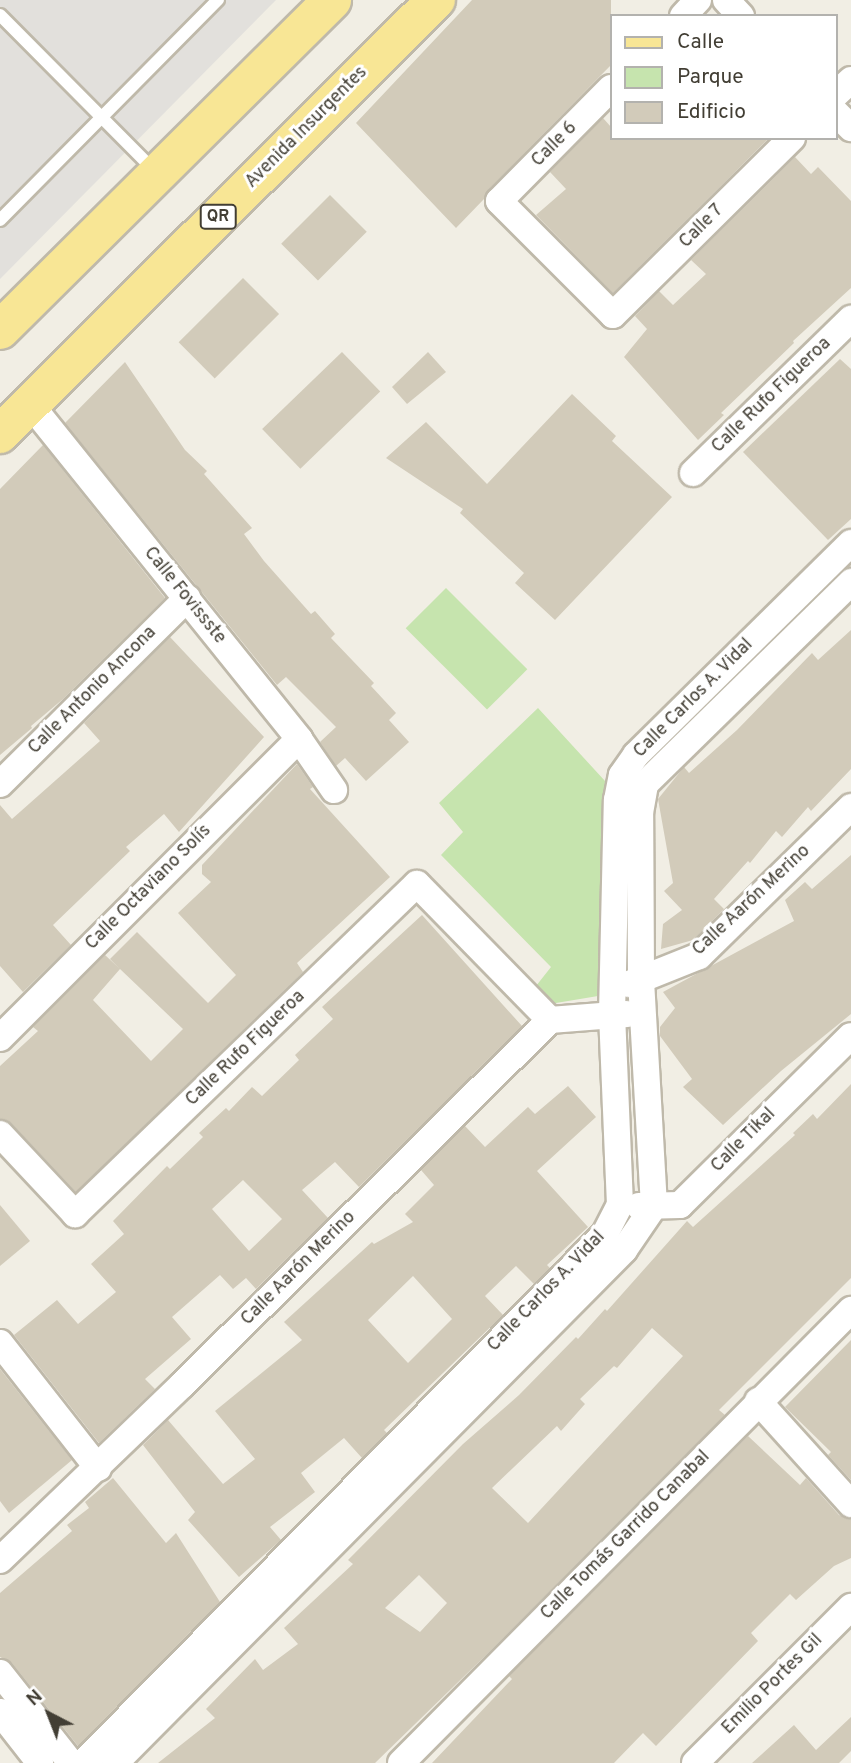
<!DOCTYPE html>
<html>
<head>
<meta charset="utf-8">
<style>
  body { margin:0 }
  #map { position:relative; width:851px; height:1763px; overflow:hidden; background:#f1eee4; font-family:Overpass,sans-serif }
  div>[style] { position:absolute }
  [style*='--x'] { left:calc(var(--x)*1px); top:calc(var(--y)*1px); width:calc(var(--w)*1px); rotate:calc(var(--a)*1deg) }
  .green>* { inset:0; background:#c6e4ae; transform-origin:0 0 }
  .parking>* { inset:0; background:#e2e0dc }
  .building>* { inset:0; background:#d2cbba; transform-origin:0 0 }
  .roads { filter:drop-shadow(2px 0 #bfb9aa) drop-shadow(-2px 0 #bfb9aa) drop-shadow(0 2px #bfb9aa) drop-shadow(0 -2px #bfb9aa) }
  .lane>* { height:12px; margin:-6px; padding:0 6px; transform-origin:6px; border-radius:6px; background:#fff }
  .street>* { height:26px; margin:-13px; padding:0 13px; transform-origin:13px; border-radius:13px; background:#fff }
  .primary>* { height:38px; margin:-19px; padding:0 19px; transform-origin:19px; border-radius:19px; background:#f8e695 }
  span { translate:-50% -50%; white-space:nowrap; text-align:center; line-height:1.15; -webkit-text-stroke:6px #fff; paint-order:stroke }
  .shield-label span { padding:2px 5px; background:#fff; border:2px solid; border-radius:5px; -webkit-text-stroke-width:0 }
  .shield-label { font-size:16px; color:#423e34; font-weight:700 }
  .street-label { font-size:18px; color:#423e34 }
  .legend { position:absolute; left:610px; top:14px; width:228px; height:126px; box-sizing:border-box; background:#fff; border:2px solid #b3b2ae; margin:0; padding:9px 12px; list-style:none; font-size:21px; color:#423e34 }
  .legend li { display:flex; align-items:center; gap:14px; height:35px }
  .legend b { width:35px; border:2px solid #b3b2ae }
  .north { position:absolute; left:14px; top:1679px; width:70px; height:70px; -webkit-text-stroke:5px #fff; paint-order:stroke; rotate:318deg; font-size:19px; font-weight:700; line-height:28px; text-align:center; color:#423e34 }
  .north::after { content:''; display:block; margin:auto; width:24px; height:32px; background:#423e34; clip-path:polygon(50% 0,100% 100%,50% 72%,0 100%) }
</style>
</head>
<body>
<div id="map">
  <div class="green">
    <div style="left:446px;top:588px;width:115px;height:57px;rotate:45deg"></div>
    <div style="clip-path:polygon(538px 708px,605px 781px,598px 996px,550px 1004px,536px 986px,551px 967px,441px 855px,463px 832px,439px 803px)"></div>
  </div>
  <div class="parking">
    <div style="clip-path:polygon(0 0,276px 0,0 279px)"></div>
  </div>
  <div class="building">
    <div style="clip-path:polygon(472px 0,611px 0,611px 65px,488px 190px,484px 199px,456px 228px,356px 123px)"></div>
    <div style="clip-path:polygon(603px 118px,611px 127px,611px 138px,769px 138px,613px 293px,536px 215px,566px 189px,550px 172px)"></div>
    <div style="clip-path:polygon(795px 157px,811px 174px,818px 167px,851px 201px,851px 288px,793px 341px,794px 343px,721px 413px,724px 415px,698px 440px,624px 357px,647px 329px,635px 316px,659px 291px,673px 305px,706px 274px,691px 260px)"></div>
    <div style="left:330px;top:195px;width:52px;height:69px;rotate:45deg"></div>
    <div style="left:243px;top:278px;width:51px;height:91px;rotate:45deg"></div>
    <div style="left:342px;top:352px;width:55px;height:111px;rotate:46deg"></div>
    <div style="clip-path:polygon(428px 352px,446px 372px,407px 404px,392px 387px)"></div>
    <div style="clip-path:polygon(840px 359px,851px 369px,851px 519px,828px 540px,743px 452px)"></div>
    <div style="clip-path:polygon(125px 362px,185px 450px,207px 471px,204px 474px,252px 528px,244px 534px,264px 561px,311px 614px,315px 611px,335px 634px,331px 638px,374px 683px,371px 686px,396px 713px,389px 720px,409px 742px,366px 781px,345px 758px,336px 766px,320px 742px,336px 727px,286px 677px,277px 685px,65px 423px)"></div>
    <div style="clip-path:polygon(572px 394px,616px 436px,612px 441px,672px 497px,555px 620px,515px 583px,524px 573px,460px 513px,463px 509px,386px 458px,426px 422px,487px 484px)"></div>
    <div style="clip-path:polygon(43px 445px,165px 598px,63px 699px,31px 726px,32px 728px,0 755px,0 489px)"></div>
    <div style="clip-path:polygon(851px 630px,851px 769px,811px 811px,808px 807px,782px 837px,776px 831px,750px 863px,748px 861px,714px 899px,724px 909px,693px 940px,661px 949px,663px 924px,682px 910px,664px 891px,673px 883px,658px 799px,684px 767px,689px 773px,737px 730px,812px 653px,818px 660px)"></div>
    <div style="clip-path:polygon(170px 637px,264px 737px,179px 832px,164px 814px,126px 847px,130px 851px,53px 925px,71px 945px,23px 992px,0 966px,0 805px,12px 819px,100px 741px,84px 723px)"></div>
    <div style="clip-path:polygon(evenodd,297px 764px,313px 787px,310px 789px,390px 877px,297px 963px,303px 972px,76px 1192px,11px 1123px,0 1119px,0 1066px,38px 1031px,33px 1027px,105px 955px,120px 969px,110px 959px,137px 932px,208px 1003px,236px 975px,178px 913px,211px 882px,202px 874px,202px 865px,297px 764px,120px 969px,183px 1029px,151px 1061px,93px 1000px,120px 969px)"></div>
    <div style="clip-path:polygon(851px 855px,851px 1014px,781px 1071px,723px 1125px,683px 1087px,692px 1079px,660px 1036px,660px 1027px,675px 1008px,663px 992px,794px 921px,785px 900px,805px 882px,812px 889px)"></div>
    <div style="clip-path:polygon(evenodd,422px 915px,522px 1026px,359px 1187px,335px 1162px,302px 1190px,328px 1218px,256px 1289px,246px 1278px,233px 1289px,220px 1275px,172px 1317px,191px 1339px,145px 1379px,155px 1389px,99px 1443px,14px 1335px,57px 1300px,78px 1324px,116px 1292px,91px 1264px,124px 1234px,113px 1221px,167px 1166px,170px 1169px,203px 1137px,199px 1133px,226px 1108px,229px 1111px,252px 1087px,262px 1096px,299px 1060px,295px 1055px,333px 1019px,322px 1007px,422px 915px,243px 1180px,282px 1219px,249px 1251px,212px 1209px,243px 1180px)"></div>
    <div style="clip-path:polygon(evenodd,851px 1084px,851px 1278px,719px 1410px,725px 1415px,487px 1654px,375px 1763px,158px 1763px,215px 1718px,206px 1709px,255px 1659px,263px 1670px,298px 1644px,284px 1628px,353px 1564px,348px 1560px,463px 1444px,519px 1395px,576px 1337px,578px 1339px,605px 1309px,607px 1311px,687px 1221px,693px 1227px,795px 1135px,793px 1133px,813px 1114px,817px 1119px,851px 1084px,652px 1328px,683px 1356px,528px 1523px,492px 1488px,557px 1426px,561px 1431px,585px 1404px,580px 1399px,614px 1366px,617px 1368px,652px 1328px,851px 1084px,419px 1575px,447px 1603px,420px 1632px,385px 1608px,419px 1575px)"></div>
    <div style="clip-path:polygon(evenodd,568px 1086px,596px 1117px,537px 1171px,588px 1227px,547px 1265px,550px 1268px,534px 1284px,516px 1266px,485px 1296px,503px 1315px,384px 1430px,387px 1433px,362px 1458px,344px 1438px,301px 1473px,315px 1492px,270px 1527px,281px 1540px,239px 1577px,188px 1520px,195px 1512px,143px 1445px,168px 1420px,223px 1484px,255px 1459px,215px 1411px,302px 1340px,284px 1322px,372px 1242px,374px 1244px,413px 1222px,405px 1214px,434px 1185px,421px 1170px,465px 1126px,485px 1147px,528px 1107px,535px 1114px,568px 1086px,413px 1276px,452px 1319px,408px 1363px,368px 1320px,413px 1276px)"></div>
    <div style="clip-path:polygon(0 1205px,30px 1241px,0 1266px)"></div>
    <div style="clip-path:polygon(851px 1340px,851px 1480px,828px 1455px,831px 1452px,785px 1407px)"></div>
    <div style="clip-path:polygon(0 1369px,72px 1460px,9px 1513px,0 1501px)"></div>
    <div style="clip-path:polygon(748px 1436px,800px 1485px,806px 1478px,839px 1515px,851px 1519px,851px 1558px,834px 1566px,796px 1600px,790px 1594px,751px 1633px,758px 1641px,656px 1746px,643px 1733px,614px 1763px,432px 1763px,512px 1679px,509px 1676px)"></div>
    <div style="clip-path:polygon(113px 1478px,166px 1543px,176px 1533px,220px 1602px,78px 1746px,12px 1663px,0 1657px,0 1593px,72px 1531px,67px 1525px,89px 1508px,85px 1502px)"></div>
    <div style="clip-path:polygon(851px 1717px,851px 1751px,839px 1763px,752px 1763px,794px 1725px,816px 1750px)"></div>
  </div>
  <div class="roads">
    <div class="lane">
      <div style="--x:0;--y:15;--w:220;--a:45.2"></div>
      <div style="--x:0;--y:220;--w:310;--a:-45.3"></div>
    </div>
    <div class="street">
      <div style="--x:726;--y:0;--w:22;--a:47"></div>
      <div style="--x:683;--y:16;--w:22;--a:-47"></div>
      <div style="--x:611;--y:88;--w:159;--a:134.7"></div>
      <div style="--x:499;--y:201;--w:161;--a:45"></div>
      <div style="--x:613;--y:315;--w:252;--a:-44.7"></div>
      <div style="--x:835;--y:95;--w:22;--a:-43"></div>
      <div style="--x:835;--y:112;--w:23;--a:45"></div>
      <div style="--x:30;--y:404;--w:430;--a:51.2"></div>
      <div style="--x:299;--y:739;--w:62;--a:55.5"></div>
      <div style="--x:693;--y:473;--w:221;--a:-44.3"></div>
      <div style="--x:0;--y:784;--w:264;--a:-44.8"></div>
      <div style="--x:629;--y:984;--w:75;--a:-21.8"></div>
      <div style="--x:699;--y:956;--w:213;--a:-44.4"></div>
      <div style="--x:0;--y:1038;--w:423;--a:-45"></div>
      <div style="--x:0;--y:1134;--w:110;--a:46.8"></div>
      <div style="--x:75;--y:1214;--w:475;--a:-44"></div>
      <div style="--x:417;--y:884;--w:190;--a:45.6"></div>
      <div style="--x:639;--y:1206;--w:41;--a:-1.4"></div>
      <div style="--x:680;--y:1205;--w:240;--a:-44.7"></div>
      <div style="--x:0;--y:1343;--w:159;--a:51.9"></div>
      <div style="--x:758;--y:1401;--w:139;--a:47.9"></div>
      <div style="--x:0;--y:1560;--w:252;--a:-43.9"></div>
      <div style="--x:182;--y:1385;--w:518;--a:-44.77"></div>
      <div style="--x:550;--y:1020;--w:77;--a:-4.5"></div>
      <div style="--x:0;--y:1673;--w:115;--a:51.7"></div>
      <div style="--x:0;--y:1712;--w:65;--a:51.9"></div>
      <div style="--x:83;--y:1763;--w:743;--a:-45.38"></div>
      <div style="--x:605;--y:1234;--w:33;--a:-63"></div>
      <div style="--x:620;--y:1205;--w:191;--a:-92.4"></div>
      <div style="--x:612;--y:1014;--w:214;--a:-88.7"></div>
      <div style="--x:617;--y:800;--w:25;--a:-79"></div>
      <div style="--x:622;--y:775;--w:24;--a:-55"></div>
      <div style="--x:636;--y:755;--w:302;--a:-44.6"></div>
      <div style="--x:115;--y:1763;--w:723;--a:-45.22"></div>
      <div style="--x:624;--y:1250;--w:53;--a:-55.7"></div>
      <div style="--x:654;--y:1206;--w:228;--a:-93.3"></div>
      <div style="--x:641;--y:978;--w:165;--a:-90.3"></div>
      <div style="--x:640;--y:813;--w:29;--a:-80"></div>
      <div style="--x:645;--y:784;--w:289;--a:-44.4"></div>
      <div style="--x:401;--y:1763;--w:639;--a:-45.19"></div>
      <div style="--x:695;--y:1763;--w:221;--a:-45"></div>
    </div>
    <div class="primary">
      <div style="--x:0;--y:330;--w:468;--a:-44.8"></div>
      <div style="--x:0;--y:434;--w:615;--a:-44.87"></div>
    </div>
  </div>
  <div class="shield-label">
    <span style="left:218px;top:217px">QR</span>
  </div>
  <div class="street-label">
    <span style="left:307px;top:128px;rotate:-45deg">Avenida Insurgentes</span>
    <span style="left:555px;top:145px;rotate:-45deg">Calle 6</span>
    <span style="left:702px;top:227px;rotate:-45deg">Calle 7</span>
    <span style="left:772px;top:396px;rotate:-44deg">Calle Rufo Figueroa</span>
    <span style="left:184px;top:596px;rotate:51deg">Calle Fovissste</span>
    <span style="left:93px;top:691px;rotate:-45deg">Calle Antonio Ancona</span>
    <span style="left:694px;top:699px;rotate:-45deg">Calle Carlos A. Vidal</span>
    <span style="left:149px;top:888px;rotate:-45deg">Calle Octaviano Solís</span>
    <span style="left:752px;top:901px;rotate:-43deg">Calle Aarón Merino</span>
    <span style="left:246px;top:1049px;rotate:-44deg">Calle Rufo Figueroa</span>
    <span style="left:744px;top:1141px;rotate:-45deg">Calle Tikal</span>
    <span style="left:299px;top:1269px;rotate:-45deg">Calle Aarón Merino</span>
    <span style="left:547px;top:1292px;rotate:-46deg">Calle Carlos A. Vidal</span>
    <span style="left:626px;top:1536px;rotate:-45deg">Calle Tomás Garrido Canabal</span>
    <span style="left:773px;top:1685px;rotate:-45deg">Emilio Portes Gil</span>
  </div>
  <ul class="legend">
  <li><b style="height:9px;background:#f8e695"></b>Calle</li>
  <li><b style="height:19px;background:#c6e4ae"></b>Parque</li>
  <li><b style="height:19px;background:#d2cbba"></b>Edificio</li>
  </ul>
  <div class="north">N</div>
</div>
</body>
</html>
